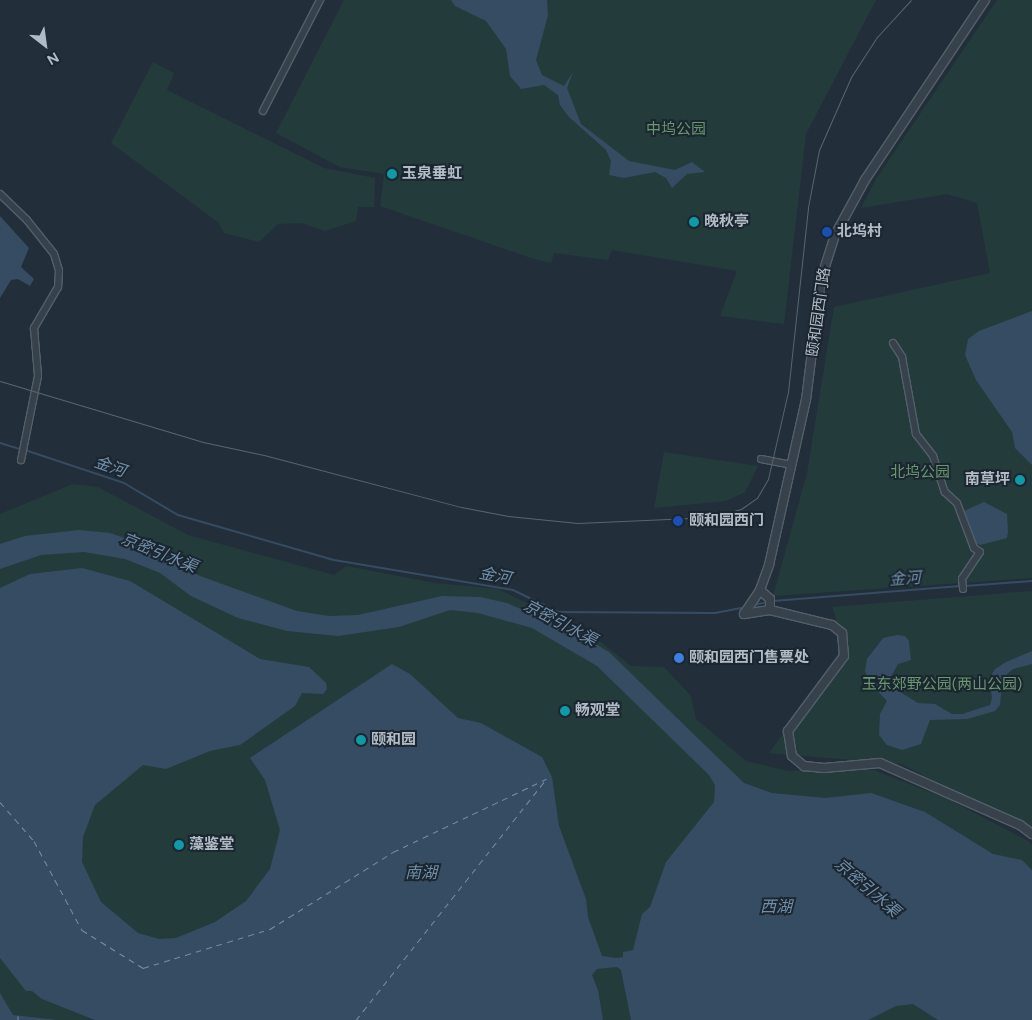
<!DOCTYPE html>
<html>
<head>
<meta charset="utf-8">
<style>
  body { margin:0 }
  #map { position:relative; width:1032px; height:1020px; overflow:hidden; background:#222f3b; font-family:Figtree,"Noto Sans SC",sans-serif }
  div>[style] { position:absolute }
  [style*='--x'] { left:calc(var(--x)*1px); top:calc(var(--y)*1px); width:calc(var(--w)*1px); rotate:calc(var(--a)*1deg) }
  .green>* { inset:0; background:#243b3c }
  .water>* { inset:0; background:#364c62 }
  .stream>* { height:2px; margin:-1px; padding:0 1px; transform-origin:1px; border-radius:1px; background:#364c62 }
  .ferry>* { height:1px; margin-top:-0.5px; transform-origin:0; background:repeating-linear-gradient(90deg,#718faa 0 6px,transparent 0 11px) }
  .roads { filter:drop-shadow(1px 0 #545f69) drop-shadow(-1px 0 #545f69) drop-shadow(0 1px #545f69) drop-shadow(0 -1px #545f69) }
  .minor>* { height:6px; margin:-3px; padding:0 3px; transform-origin:3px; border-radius:3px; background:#36414b }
  .tertiary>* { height:8px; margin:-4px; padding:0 4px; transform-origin:4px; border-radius:4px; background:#36414b }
  .tram>* { height:1px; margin:-0.5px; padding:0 0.5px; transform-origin:0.5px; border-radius:0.5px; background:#586572 }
  .dots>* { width:14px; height:14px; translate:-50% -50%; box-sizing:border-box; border:2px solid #1b2630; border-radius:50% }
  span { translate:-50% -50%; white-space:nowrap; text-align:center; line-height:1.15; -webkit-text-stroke:4px #1b2630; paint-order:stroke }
  .park-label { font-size:15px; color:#68986e }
  .poi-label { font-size:15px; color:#b1bcc7; font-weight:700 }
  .left { translate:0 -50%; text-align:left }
  .right { translate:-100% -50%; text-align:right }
  .street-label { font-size:15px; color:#b1bcc7 }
  .water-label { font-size:16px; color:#718faa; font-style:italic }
  .north { position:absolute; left:20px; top:20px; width:50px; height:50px; -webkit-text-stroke:4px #1b2630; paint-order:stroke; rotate:150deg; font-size:14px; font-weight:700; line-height:20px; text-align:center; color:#b1bcc7 }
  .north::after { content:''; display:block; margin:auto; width:18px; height:22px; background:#b1bcc7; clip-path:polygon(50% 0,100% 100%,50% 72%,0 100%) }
</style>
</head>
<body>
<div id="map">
  <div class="green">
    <div style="clip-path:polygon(344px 0,876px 0,806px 134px,784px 324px,720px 316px,737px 271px,612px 250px,608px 260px,554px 253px,551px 263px,534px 259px,380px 206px,384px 174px,340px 167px,276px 133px)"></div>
    <div style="clip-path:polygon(997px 0,1032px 0,1032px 578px,773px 596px,807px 473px,834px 307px,990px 273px,977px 203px,947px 194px,861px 208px,876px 179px)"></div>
    <div style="clip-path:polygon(153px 62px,174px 73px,167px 90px,324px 168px,375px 178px,374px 207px,358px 207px,356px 221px,325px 231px,301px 223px,278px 224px,259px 242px,224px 233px,219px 223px,111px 143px)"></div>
    <div style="clip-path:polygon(664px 452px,758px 466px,745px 492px,726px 501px,654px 508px)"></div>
    <div style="clip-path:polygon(73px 484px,98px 487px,188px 535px,334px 575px,346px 566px,435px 583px,498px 589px,592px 635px,631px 666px,664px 667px,691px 696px,696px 719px,746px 761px,788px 771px,868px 768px,946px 798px,1028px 841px,1032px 845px,1032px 1020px,0 1020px,0 514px)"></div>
    <div style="clip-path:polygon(1032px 591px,1032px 835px,902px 764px,769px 753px,846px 647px,832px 607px)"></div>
  </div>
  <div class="water">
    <div style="clip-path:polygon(451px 0,547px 0,548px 15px,536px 60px,542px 75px,564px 86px,573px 72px,567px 88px,581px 124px,629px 161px,675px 170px,692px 162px,705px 172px,687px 174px,672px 188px,666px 178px,655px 172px,624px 178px,609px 175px,611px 161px,606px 150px,569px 117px,560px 105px,558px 95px,544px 85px,521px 89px,510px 76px,506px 49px,486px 21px,455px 6px)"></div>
    <div style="clip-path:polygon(0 216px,29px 248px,21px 267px,34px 279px,30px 286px,18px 279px,11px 280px,0 298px)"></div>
    <div style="clip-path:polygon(1032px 311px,1032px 465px,1015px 448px,1012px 432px,976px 380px,965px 355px,968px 339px,979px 331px)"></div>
    <div style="clip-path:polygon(984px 502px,1007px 514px,1008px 532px,1007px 538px,980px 545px,975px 543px,964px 511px)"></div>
    <div style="clip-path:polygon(79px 530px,110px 533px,153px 548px,200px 576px,297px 611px,329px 616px,358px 615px,442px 596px,480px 597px,507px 603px,577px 633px,609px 652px,744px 783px,772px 793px,825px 798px,871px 793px,925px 812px,993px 854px,1022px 860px,1032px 870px,1032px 1020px,938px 1020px,913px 1004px,896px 1006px,868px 1020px,631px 1020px,621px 970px,617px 967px,597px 969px,592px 975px,598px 990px,603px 1020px,95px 1020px,42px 999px,32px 991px,26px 991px,0 958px,0 588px,30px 574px,82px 568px,130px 581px,260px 659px,309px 667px,326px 683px,327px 689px,323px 694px,302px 693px,295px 706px,240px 745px,210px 751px,166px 769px,143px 765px,95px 805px,83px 837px,82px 862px,101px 902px,138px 933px,159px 939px,176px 938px,215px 922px,246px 901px,270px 869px,280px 830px,265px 780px,250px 758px,392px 664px,410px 674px,458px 718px,481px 723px,542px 757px,552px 777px,559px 826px,586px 899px,588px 917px,602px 956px,616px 958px,623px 957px,623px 952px,633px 950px,642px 914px,650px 907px,666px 862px,714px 802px,715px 785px,709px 775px,597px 666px,532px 628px,478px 613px,450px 610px,399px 627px,338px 636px,287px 631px,238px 618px,191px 596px,160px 573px,125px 559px,84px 552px,41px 555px,0 569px,0 544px,25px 536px)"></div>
    <div style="clip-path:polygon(897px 635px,905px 636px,909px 641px,911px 660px,898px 664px,887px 684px,918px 703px,935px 704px,952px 714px,962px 714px,990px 705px,992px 698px,989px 679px,995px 669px,1006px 662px,1032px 651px,1032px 664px,1013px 669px,1007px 674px,1002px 683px,1000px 705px,995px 711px,967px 719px,930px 720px,921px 744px,902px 750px,887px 745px,879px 735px,880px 714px,887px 701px,869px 682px,865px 671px,867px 659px,883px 638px)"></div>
    <div style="clip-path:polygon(0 993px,13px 1015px,57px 1020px,0 1020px)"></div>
  </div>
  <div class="stream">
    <div style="--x:0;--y:443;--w:21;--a:17"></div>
    <div style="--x:25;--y:450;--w:104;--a:18.4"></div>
    <div style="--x:124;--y:483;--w:63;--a:30.7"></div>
    <div style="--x:178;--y:515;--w:162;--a:16.1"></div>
    <div style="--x:334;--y:560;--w:181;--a:9.5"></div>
    <div style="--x:513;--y:590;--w:50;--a:26.1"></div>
    <div style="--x:558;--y:612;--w:157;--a:0.4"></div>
    <div style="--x:715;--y:613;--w:32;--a:-11"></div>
    <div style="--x:965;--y:586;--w:67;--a:-4.3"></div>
    <div style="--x:773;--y:601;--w:188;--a:-4.6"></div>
    <div style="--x:753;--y:605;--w:15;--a:-11"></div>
  </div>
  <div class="ferry">
    <div style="--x:0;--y:802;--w:52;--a:48.9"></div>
    <div style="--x:34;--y:841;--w:101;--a:61.7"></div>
    <div style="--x:82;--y:930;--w:72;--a:31.9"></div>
    <div style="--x:143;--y:968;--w:133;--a:-17.1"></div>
    <div style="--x:270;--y:929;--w:145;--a:-32"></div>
    <div style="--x:393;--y:852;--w:170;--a:-25.5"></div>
    <div style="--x:18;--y:1020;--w:4;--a:-90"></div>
    <div style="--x:356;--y:1020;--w:305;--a:-51.7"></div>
  </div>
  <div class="roads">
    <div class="minor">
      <div style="--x:263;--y:111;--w:125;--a:-62.8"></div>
      <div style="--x:0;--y:194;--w:37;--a:44"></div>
      <div style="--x:27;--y:220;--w:43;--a:51.5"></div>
      <div style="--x:54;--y:254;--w:17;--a:73"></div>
      <div style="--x:59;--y:270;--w:17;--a:93"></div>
      <div style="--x:58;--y:287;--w:48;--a:120.3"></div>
      <div style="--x:34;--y:328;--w:48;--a:85.2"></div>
      <div style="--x:38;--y:376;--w:86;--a:101.4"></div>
      <div style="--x:893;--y:343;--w:17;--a:57"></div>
      <div style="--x:902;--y:357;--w:78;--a:79.7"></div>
      <div style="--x:916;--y:434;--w:28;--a:52"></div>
      <div style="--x:933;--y:456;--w:38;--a:72"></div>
      <div style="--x:945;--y:492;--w:16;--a:43"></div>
      <div style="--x:957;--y:503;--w:48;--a:69.3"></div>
      <div style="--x:974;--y:548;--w:7;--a:34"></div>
      <div style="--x:980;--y:552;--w:32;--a:124"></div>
      <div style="--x:962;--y:579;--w:10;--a:84"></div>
      <div style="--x:761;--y:459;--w:31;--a:11"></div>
    </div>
    <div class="tertiary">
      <div style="--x:760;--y:590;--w:13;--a:42"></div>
      <div style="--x:770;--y:599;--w:11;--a:90"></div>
      <div style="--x:744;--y:614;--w:29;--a:-56"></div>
      <div style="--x:760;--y:590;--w:27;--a:-70"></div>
      <div style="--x:769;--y:565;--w:169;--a:-77.4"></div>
      <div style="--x:806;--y:400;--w:122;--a:-82.9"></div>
      <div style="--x:821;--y:279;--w:46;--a:-72.3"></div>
      <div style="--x:835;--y:235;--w:63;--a:-61.4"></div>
      <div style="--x:865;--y:180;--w:216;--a:-56.3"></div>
      <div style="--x:744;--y:614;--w:26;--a:-9"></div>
      <div style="--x:770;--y:610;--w:64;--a:13.6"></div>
      <div style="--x:832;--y:625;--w:13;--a:39"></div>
      <div style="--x:842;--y:633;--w:23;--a:85"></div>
      <div style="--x:844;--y:656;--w:94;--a:126.7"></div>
      <div style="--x:788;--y:731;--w:25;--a:81"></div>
      <div style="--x:792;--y:756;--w:16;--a:40"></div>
      <div style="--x:804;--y:766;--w:20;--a:6"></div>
      <div style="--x:824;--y:768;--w:56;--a:-5.1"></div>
      <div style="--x:880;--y:763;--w:153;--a:23.9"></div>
      <div style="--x:1020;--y:825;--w:15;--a:37"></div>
    </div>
  </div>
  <div class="tram">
    <div style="--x:0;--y:381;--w:212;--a:16.7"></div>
    <div style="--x:203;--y:442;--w:62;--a:12"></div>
    <div style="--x:264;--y:455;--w:204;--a:14.8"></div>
    <div style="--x:461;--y:507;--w:48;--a:10.8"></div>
    <div style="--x:508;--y:516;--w:70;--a:5.7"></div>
    <div style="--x:578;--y:523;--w:135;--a:-2.5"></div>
    <div style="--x:713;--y:517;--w:29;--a:-16"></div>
    <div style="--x:741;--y:509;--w:19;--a:-35"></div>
    <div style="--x:757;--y:498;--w:22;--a:-60"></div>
    <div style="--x:768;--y:479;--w:89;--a:-77.1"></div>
    <div style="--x:788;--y:392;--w:186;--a:-83.8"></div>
    <div style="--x:808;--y:207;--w:58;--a:-79.1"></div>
    <div style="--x:819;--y:150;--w:80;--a:-66.3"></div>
    <div style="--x:851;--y:77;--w:48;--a:-57"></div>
    <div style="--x:877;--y:37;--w:50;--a:-47.4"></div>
  </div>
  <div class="dots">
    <div style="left:392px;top:174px;background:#0f9aa8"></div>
    <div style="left:694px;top:222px;background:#0f9aa8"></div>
    <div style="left:827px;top:232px;background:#1a4fb4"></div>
    <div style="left:1020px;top:480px;background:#0f9aa8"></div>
    <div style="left:678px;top:521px;background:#1a4fb4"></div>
    <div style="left:679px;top:658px;background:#3f7fe0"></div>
    <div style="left:565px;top:711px;background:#0f9aa8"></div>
    <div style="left:361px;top:740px;background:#0f9aa8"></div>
    <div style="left:179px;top:845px;background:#0f9aa8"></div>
  </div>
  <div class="park-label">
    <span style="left:676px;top:130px">中坞公园</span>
    <span style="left:920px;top:473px">北坞公园</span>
    <span style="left:942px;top:685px">玉东郊野公园(两山公园)</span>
  </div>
  <div class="poi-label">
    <span class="left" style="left:402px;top:174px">玉泉垂虹</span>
    <span class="left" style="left:704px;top:222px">晚秋亭</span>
    <span class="left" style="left:837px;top:232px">北坞村</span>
    <span class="right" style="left:1010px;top:480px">南草坪</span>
    <span class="left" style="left:689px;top:521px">颐和园西门</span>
    <span class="left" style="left:689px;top:658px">颐和园西门售票处</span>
    <span class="left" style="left:575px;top:711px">畅观堂</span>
    <span class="left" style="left:371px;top:740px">颐和园</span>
    <span class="left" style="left:189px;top:845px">藻鉴堂</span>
  </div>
  <div class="street-label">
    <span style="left:819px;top:312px;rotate:-82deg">颐和园西门路</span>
  </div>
  <div class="water-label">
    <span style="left:110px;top:467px;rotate:19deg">金河</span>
    <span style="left:159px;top:553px;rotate:22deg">京密引水渠</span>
    <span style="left:495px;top:576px;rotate:11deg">金河</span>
    <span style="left:905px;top:579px;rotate:-4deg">金河</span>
    <span style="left:560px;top:623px;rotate:28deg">京密引水渠</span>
    <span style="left:421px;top:873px">南湖</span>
    <span style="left:867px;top:888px;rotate:41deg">京密引水渠</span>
    <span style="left:776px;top:907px">西湖</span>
  </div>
  <div class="north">N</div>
</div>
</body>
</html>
